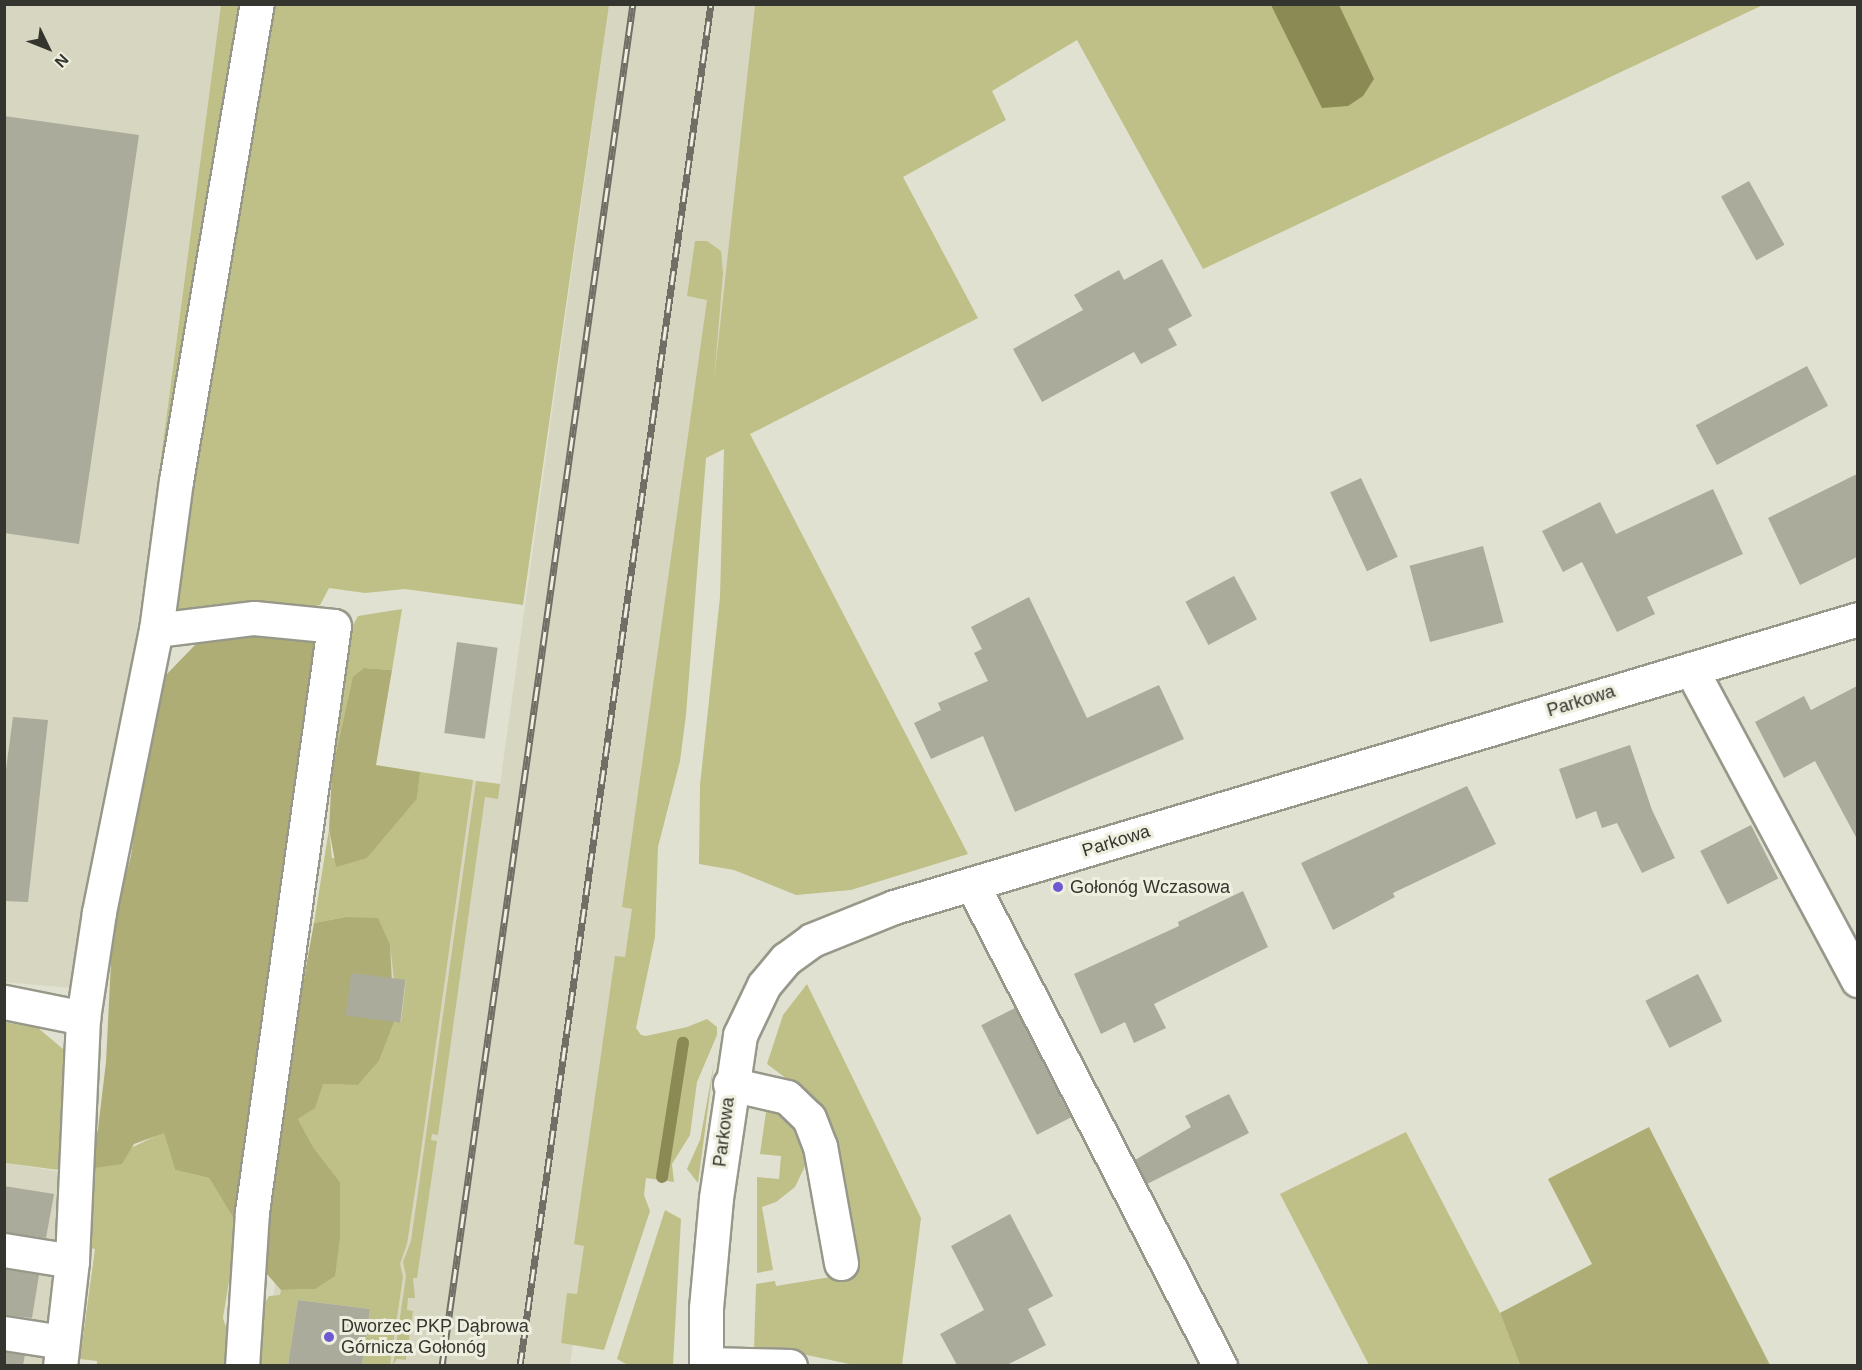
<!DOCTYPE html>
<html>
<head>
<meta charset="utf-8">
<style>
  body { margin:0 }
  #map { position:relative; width:1862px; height:1370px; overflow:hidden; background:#e1e1d2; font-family:Helvetica,sans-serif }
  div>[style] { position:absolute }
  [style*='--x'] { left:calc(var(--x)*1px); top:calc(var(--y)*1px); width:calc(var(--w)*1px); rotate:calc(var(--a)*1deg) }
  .built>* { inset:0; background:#d7d7c1 }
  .green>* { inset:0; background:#bfbf88 }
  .forest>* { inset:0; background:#adad75 }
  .water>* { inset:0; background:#8b8a54 }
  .stream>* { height:12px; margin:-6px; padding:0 6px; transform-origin:6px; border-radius:6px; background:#8b8a54 }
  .building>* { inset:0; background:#abab9c; transform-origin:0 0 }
  .roads { filter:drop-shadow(2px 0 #979889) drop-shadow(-2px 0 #979889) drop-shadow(0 2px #979889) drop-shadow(0 -2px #979889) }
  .minor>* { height:33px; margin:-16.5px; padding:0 16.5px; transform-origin:16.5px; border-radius:16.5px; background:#fff }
  .rail>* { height:7px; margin-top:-3.5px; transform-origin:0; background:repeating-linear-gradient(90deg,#eeefdf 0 14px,#6f6f66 0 28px); box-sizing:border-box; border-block:2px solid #6f6f66 }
  .dots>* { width:16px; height:16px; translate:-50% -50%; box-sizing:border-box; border:3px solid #eeefdf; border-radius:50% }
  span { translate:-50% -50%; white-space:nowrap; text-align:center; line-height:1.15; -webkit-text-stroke:6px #eeefdf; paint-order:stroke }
  .street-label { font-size:18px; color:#35352f }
  .poi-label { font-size:18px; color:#35352f }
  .left { translate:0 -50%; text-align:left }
  .frame { position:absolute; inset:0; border:6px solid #35352f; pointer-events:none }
  .north { position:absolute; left:18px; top:18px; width:60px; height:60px; -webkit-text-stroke:4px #eeefdf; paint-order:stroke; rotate:133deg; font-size:16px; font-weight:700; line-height:24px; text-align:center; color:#35352f }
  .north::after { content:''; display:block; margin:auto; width:21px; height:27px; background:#35352f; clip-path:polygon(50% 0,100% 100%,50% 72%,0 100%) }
</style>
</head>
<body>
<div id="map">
  <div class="built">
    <div style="clip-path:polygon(5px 5px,221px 5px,147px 564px,81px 989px,5px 982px)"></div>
    <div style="clip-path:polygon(609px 5px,755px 5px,725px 298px,704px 460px,570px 1365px,262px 1366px,358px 763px,500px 784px)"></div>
    <div style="clip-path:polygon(5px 1163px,100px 1178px,75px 1365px,5px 1366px)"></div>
  </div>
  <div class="green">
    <div style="clip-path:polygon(221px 5px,609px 5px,523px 605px,405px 589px,365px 593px,329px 588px,320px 605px,301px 609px,194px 613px,175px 609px,147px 564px)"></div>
    <div style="clip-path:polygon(755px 5px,1763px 5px,1203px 269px,1077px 40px,992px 91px,1006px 120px,903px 177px,978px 318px,750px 434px,968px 854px,851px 890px,796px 895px,734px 870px,699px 864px,700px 785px,720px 597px,724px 449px,706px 458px,686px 715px,680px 761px,658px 847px,655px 937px,636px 1028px,641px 1035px,646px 1036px,687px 1027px,707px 1019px,717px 1027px,717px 1035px,697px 1082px,690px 1135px,672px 1164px,674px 1182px,646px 1178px,644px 1195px,650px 1211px,604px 1350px,561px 1343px,567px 1293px,577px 1294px,584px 1246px,574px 1244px,615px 956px,625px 957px,632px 909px,622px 907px,707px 300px,687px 296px,695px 241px,707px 241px,721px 251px,723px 273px,714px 381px)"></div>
    <div style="clip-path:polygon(402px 609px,392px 670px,364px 668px,332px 772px,351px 629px,358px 616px)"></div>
    <div style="clip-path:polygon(420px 772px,473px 780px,418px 1172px,407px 1244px,400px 1264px,403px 1277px,390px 1365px,362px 1365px,370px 1309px,298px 1300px,288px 1365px,256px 1366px,259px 1314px,269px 1296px,280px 1295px,281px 1290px,315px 1289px,340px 1182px,313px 1147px,298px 1119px,315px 1107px,322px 1084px,358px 1085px,379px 1061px,394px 1022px,401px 1022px,406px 980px,394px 979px,390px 945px,346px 917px,314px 923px,329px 829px,332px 858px,367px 858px,417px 799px)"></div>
    <div style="clip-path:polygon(476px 781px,500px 784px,498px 799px,485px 797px,438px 1135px,432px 1134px,431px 1140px,437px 1141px,417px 1278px,413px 1278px,415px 1298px,408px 1298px,407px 1310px,413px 1311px,406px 1360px,397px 1359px,393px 1365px,406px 1276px,403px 1262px,411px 1241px)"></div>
    <div style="clip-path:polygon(807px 984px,921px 1218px,902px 1365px,854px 1365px,788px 1351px,754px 1349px,756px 1284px,775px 1281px,776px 1286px,855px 1273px,832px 1143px,802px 1090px,767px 1064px,783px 1015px)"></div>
    <div style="clip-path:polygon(4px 1022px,38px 1028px,69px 1054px,59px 1170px,5px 1163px)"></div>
    <div style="clip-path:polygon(714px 1063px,698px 1183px,687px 1169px,700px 1140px)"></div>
    <div style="clip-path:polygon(775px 1110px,792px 1117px,808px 1160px,795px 1187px,776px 1202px,762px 1207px,773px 1270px,757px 1273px,757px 1177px,779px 1179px,781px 1156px,760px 1154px,766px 1112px)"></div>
    <div style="clip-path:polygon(164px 1132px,175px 1170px,209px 1178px,238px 1226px,223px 1318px,233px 1349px,232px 1365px,97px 1366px,97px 1361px,80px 1359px,95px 1249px,83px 1246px,87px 1169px)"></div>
    <div style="clip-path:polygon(1406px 1132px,1500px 1313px,1520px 1365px,1369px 1365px,1280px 1194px)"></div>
    <div style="clip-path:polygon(665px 1210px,681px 1219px,673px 1365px,628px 1365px,617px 1359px)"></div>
  </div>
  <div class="forest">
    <div style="clip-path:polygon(227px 632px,308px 634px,318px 650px,238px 1226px,209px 1178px,175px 1170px,164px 1133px,134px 1144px,122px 1164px,87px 1169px,98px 1129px,106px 1062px,113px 922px,131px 856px,152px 702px,166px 675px,195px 645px)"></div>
    <div style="clip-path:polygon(364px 668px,392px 670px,376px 765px,420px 772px,417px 799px,367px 858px,336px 867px,329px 829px,332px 772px,353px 677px)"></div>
    <div style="clip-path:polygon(346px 917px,378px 918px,390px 945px,394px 1022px,379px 1061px,358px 1085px,323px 1084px,315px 1108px,298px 1119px,313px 1147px,340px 1182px,340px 1238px,335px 1276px,315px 1289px,281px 1290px,259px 1265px,290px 1056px,314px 923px)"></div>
    <div style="clip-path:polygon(1649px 1127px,1770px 1365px,1520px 1365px,1500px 1313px,1592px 1264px,1548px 1179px)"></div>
  </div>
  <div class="water">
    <div style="clip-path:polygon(1271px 5px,1339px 5px,1374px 79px,1363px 96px,1348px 106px,1322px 108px)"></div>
  </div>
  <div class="stream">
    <div style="--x:662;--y:1177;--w:136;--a:-81.1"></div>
  </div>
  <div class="building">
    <div style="clip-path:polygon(4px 116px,139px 135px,79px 544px,4px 533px)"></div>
    <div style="left:1749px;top:181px;width:73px;height:32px;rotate:61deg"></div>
    <div style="clip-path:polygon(1162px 259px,1192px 316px,1168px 329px,1177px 345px,1141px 364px,1134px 352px,1042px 402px,1013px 349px,1083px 310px,1074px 295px,1119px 270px,1124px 280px)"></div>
    <div style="left:1807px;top:366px;width:45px;height:126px;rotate:62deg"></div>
    <div style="clip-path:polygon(1857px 474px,1857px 557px,1800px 585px,1768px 518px)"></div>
    <div style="left:1361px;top:478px;width:87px;height:34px;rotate:65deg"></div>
    <div style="clip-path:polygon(1713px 489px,1743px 554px,1647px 597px,1655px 614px,1617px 632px,1582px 562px,1563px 572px,1542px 531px,1600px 502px,1616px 534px)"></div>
    <div style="left:1483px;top:546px;width:79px;height:76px;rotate:75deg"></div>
    <div style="left:1234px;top:576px;width:49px;height:55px;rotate:62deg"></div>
    <div style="clip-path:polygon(1029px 597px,1087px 718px,1159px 685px,1184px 739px,1015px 812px,983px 736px,931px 759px,914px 723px,941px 710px,938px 703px,988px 681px,974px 653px,982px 649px,971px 627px)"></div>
    <div style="left:457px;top:642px;width:41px;height:92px;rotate:8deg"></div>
    <div style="clip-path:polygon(1857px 686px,1857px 839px,1815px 761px,1784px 778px,1755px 722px,1804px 696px,1811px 710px)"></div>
    <div style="clip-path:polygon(13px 717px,48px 720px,28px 902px,4px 901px,4px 784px)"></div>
    <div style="clip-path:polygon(1630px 745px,1652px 810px,1675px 858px,1642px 873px,1617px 823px,1602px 828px,1596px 811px,1576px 819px,1559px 769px)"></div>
    <div style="clip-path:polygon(1467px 786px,1496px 844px,1393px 893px,1395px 897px,1333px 930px,1301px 863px)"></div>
    <div style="left:1751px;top:825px;width:60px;height:57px;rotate:63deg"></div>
    <div style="clip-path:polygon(1243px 891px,1268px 947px,1154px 1004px,1166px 1028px,1134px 1043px,1125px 1022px,1101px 1034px,1074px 974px,1179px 926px,1178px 922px)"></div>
    <div style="left:351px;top:973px;width:55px;height:43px;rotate:7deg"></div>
    <div style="left:1698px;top:974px;width:53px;height:59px;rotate:63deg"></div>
    <div style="left:1015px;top:1008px;width:123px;height:38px;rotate:63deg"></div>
    <div style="clip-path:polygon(1229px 1094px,1249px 1133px,1147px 1184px,1135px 1160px,1191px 1127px,1185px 1116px)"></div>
    <div style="clip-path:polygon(4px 1186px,54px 1194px,46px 1238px,4px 1232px)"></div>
    <div style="clip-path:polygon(1010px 1214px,1053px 1296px,1028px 1309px,1046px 1345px,1007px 1365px,957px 1365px,940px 1334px,984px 1310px,951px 1246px)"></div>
    <div style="clip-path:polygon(4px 1269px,39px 1275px,32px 1318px,4px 1315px)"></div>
    <div style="clip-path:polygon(298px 1300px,370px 1309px,362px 1365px,288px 1365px)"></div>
    <div style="clip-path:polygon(4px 1352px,25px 1355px,23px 1365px,4px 1365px)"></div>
  </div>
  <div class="roads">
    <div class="minor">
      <div style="--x:156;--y:630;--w:99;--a:-7"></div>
      <div style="--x:254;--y:618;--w:80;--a:5.7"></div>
      <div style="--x:334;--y:626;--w:592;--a:97.97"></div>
      <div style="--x:252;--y:1212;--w:154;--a:93.7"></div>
      <div style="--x:1691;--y:669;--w:353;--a:61.8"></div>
      <div style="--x:972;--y:884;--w:542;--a:62.77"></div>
      <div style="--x:4;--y:1002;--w:81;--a:11.4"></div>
      <div style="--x:83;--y:1018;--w:243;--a:92.6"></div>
      <div style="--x:72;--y:1261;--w:106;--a:96.5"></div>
      <div style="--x:83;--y:1018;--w:107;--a:-81.4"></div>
      <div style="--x:99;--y:912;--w:288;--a:-78.6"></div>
      <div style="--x:156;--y:630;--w:150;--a:-82.4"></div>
      <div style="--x:176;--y:481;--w:484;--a:-80.4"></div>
      <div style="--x:730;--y:1084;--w:58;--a:12.8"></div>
      <div style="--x:787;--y:1097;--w:30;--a:44"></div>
      <div style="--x:809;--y:1118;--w:30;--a:69"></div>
      <div style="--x:820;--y:1146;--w:119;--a:79.8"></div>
      <div style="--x:4;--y:1250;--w:69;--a:9.2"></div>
      <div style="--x:4;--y:1333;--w:59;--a:8.8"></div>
      <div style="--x:706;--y:1364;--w:84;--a:1.4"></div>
      <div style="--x:706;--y:1366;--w:58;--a:-90"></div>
      <div style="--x:706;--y:1308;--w:110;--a:-84.8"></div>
      <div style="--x:716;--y:1198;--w:165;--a:-81.6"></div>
      <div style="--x:740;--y:1035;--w:55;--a:-64.4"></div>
      <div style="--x:764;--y:985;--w:34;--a:-50"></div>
      <div style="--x:786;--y:959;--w:32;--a:-36"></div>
      <div style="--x:812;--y:940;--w:88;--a:-21.9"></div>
      <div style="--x:894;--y:907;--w:1006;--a:-16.63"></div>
    </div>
  </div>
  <div class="rail">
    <div style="--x:442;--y:1366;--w:1375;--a:-82.02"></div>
    <div style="--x:520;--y:1366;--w:1375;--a:-82.02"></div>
  </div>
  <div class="dots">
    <div style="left:1058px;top:887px;background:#7058d2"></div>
    <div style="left:329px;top:1337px;background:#7058d2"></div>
  </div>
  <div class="street-label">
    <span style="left:1581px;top:701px;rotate:-17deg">Parkowa</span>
    <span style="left:1116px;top:841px;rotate:-17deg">Parkowa</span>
    <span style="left:724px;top:1132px;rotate:-83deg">Parkowa</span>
  </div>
  <div class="poi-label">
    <span class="left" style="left:1070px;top:887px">Gołonóg Wczasowa</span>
    <span class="left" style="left:341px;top:1337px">Dworzec PKP Dąbrowa<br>Górnicza Gołonóg</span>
  </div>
  <div class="frame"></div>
  <div class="north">N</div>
</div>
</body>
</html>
